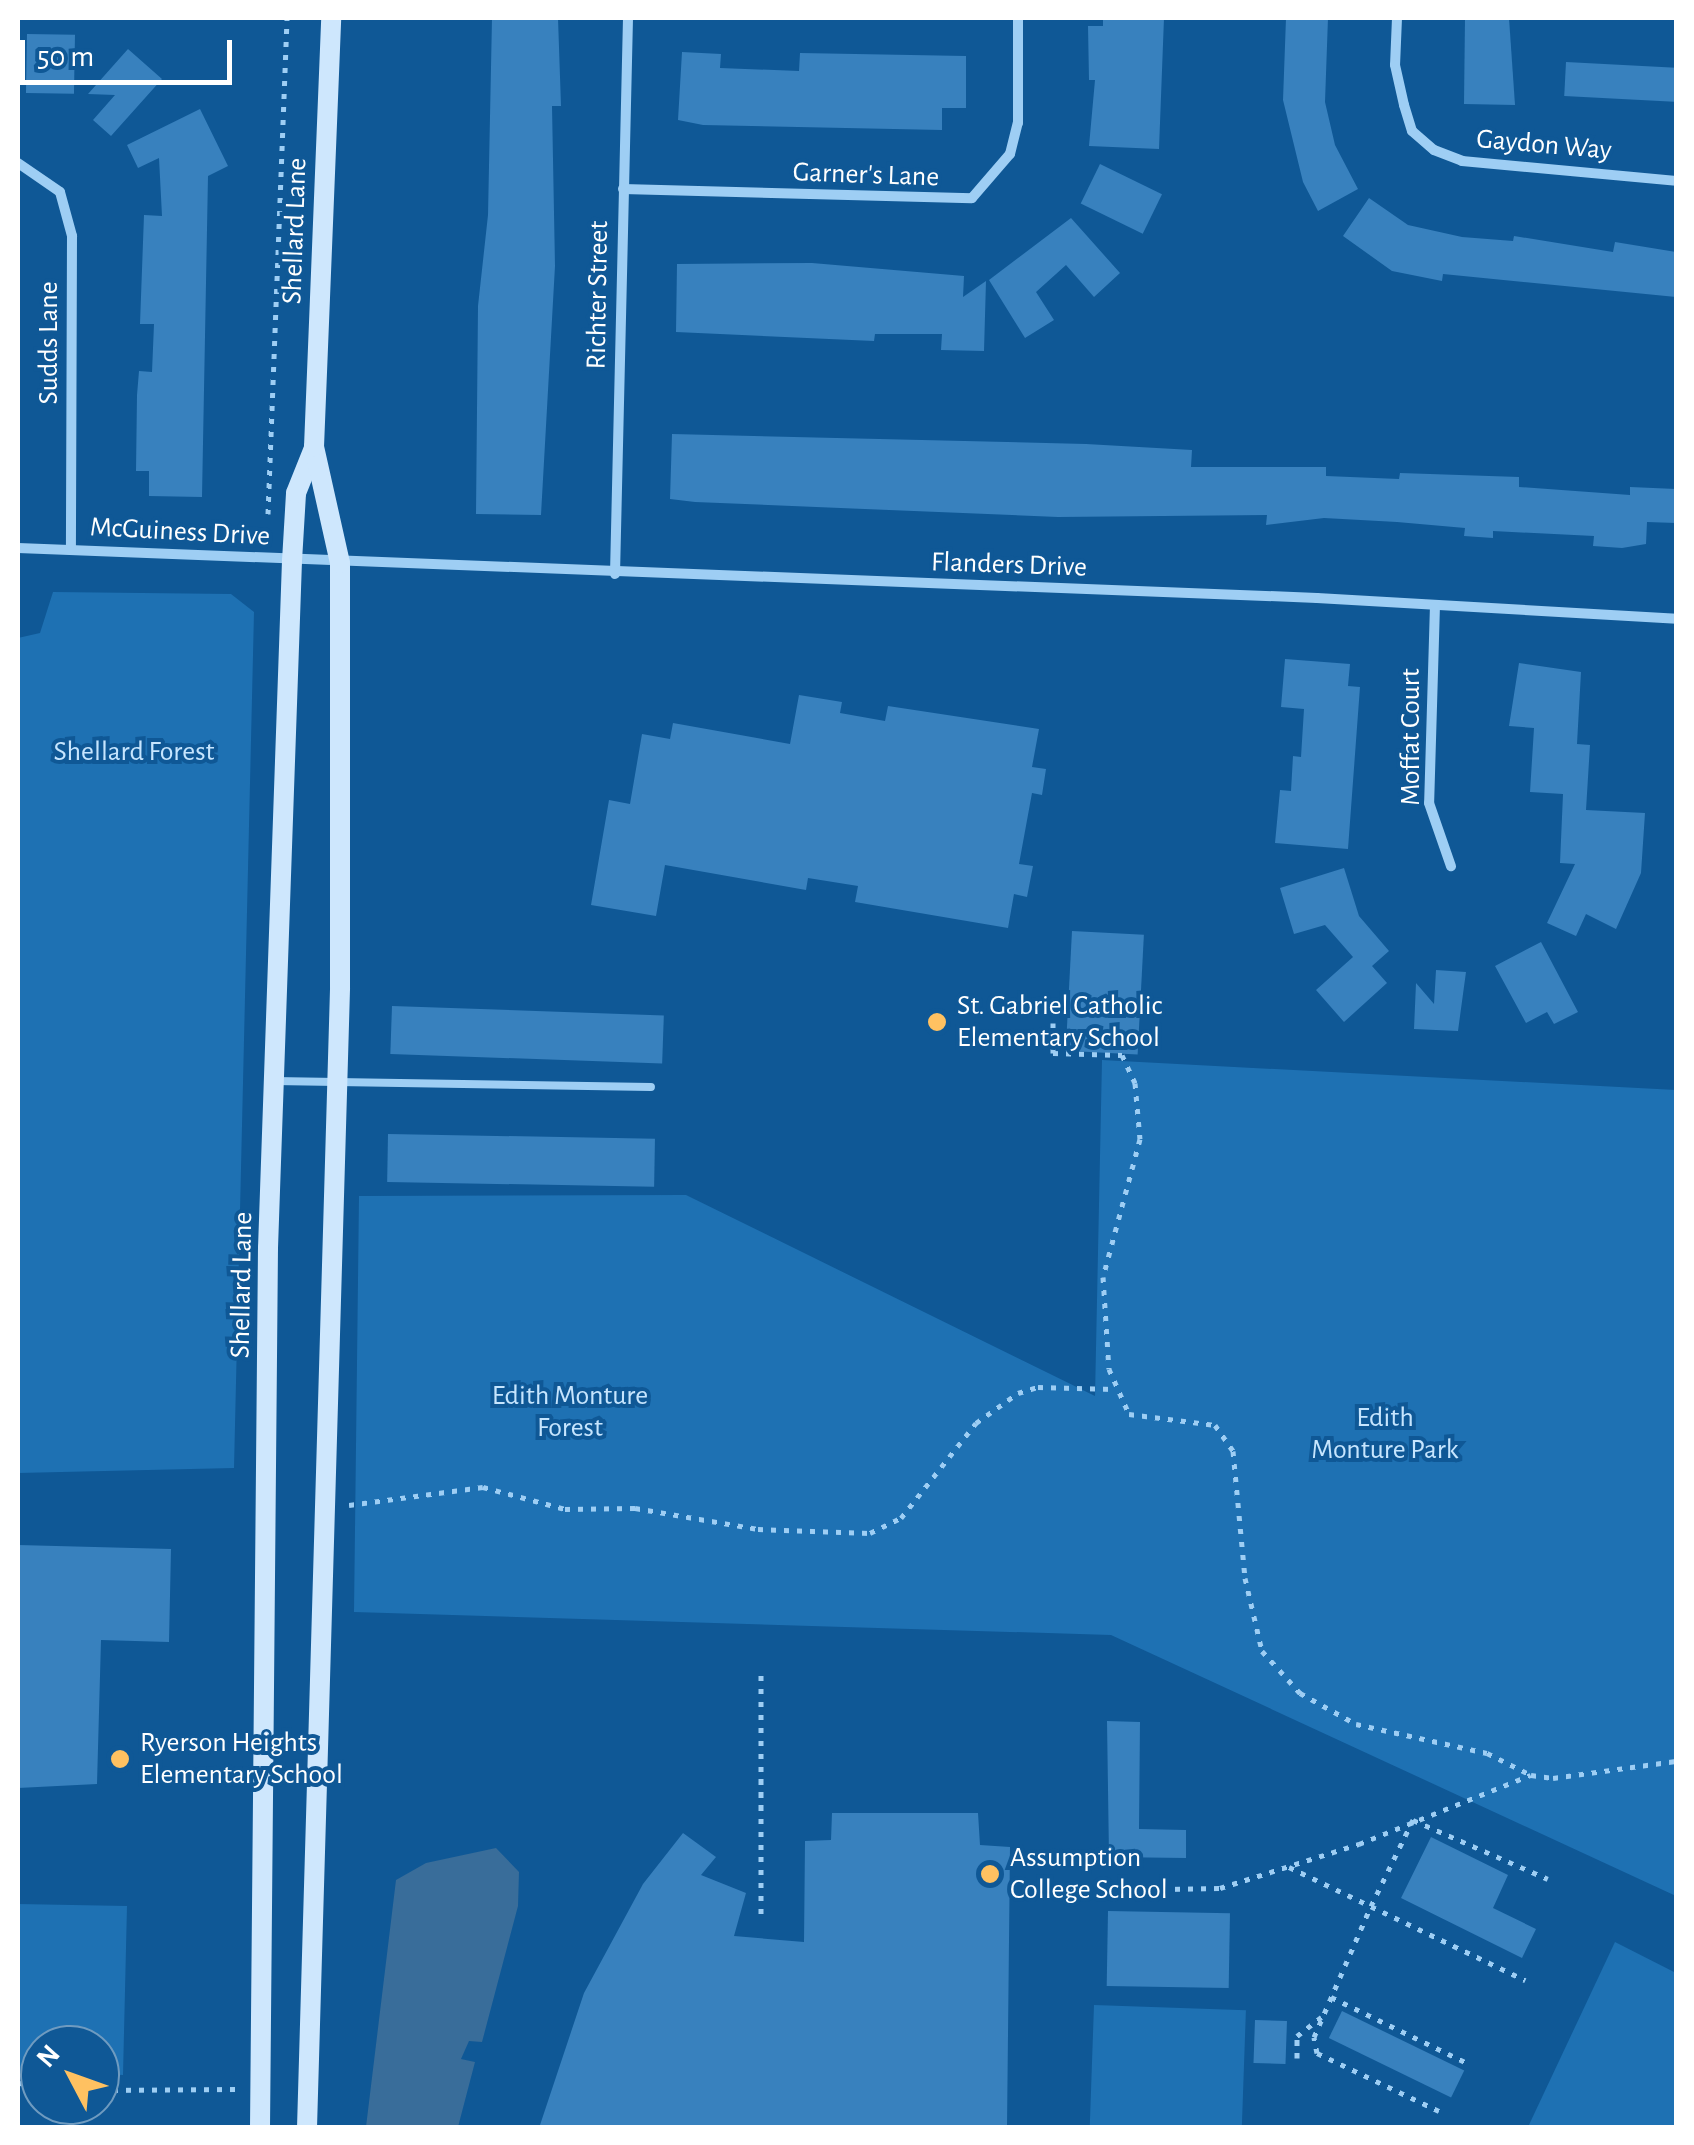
<!DOCTYPE html>
<html>
<head>
<meta charset="utf-8">
<style>
  body { margin:0 }
  #map { position:relative; width:1694px; height:2145px; overflow:hidden; background:#0f5896; font-family:"Alegreya Sans",sans-serif }
  div>[style] { position:absolute }
  [style*='--x'] { left:calc(var(--x)*1px); top:calc(var(--y)*1px); width:calc(var(--w)*1px); rotate:calc(var(--a)*1deg) }
  .green>* { inset:0; background:#1e71b3; transform-origin:0 0 }
  .water>* { inset:0; background:#396d9a }
  .building>* { inset:0; background:#3881be; transform-origin:0 0 }
  .path>* { height:5px; margin-top:-2.5px; transform-origin:0; background:repeating-linear-gradient(90deg,#9ecef4 0 5px,transparent 0 13px) }
  .lane>* { height:8px; margin:-4px; padding:0 4px; transform-origin:4px; border-radius:4px; background:#9ecef4 }
  .street>* { height:10px; margin:-5px; padding:0 5px; transform-origin:5px; border-radius:5px; background:#9ecef4 }
  .secondary>* { height:20px; margin:-10px; padding:0 10px; transform-origin:10px; border-radius:10px; background:#cee7fd }
  .dots>* { width:28px; height:28px; translate:-50% -50%; box-sizing:border-box; border:5px solid #0f5896; border-radius:50% }
  span { translate:-50% -50%; white-space:nowrap; text-align:center; line-height:1.15; -webkit-text-stroke:8px #0f5896; paint-order:stroke }
  .street-label { font-size:28px; color:#fff }
  .park-label { font-size:28px; color:#c6e5fe }
  .poi-label { font-size:28px; color:#fff }
  .left { translate:0 -50%; text-align:left }
  .frame { position:absolute; inset:0; border:20px solid #fff; pointer-events:none }
  .north { position:absolute; left:20px; top:2025px; width:100px; height:100px; box-sizing:border-box; background:#0f5896; border:2px solid #6f9bc0; border-radius:50%; rotate:311deg; font-size:28px; font-weight:700; line-height:40px; text-align:center; color:#fff }
  .north::after { content:''; display:block; margin:auto; width:35px; height:45px; background:#ffc161; clip-path:polygon(50% 0,100% 100%,50% 72%,0 100%) }
  .scale { position:absolute; left:20px; top:40px; width:212px; height:45px; box-sizing:border-box; border:5px solid #fff; border-top:0; padding-left:12px; font-size:30px; line-height:35px; white-space:nowrap; color:#fff; -webkit-text-stroke:8px #0f5896; paint-order:stroke }
</style>
</head>
<body>
<div id="map">
  <div class="green">
    <div style="clip-path:polygon(53px 592px,231px 594px,254px 612px,234px 1468px,18px 1473px,18px 638px,40px 633px)"></div>
    <div style="clip-path:polygon(1102px 1060px,1676px 1090px,1676px 1896px,1111px 1635px,354px 1612px,359px 1196px,686px 1195px,1095px 1396px)"></div>
    <div style="clip-path:polygon(18px 1904px,127px 1906px,123px 2075px,100px 2074px,100px 2045px,40px 2045px,40px 2073px,18px 2072px)"></div>
    <div style="clip-path:polygon(1615px 1942px,1676px 1973px,1676px 2127px,1528px 2127px)"></div>
    <div style="left:1094px;top:2005px;width:152px;height:122px;rotate:2deg"></div>
  </div>
  <div class="water">
    <div style="clip-path:polygon(496px 1848px,519px 1872px,518px 1906px,482px 2042px,469px 2041px,461px 2059px,475px 2062px,458px 2127px,366px 2127px,396px 1880px,426px 1863px)"></div>
  </div>
  <div class="building">
    <div style="clip-path:polygon(492px 18px,558px 18px,561px 106px,552px 106px,555px 266px,541px 515px,476px 514px,478px 306px,488px 215px)"></div>
    <div style="clip-path:polygon(1103px 18px,1164px 18px,1159px 149px,1089px 146px,1095px 80px,1089px 80px,1088px 26px,1103px 26px)"></div>
    <div style="clip-path:polygon(1286px 18px,1328px 18px,1325px 102px,1335px 145px,1358px 189px,1318px 211px,1303px 182px,1283px 100px)"></div>
    <div style="clip-path:polygon(1465px 18px,1509px 18px,1515px 105px,1464px 104px)"></div>
    <div style="left:27px;top:34px;width:48px;height:59px;rotate:1deg"></div>
    <div style="clip-path:polygon(128px 49px,162px 79px,111px 136px,93px 120px,115px 95px,88px 94px)"></div>
    <div style="clip-path:polygon(682px 52px,721px 54px,720px 68px,799px 71px,800px 53px,966px 56px,966px 108px,942px 108px,942px 130px,703px 125px,678px 120px)"></div>
    <div style="left:1566px;top:62px;width:110px;height:34px;rotate:3deg"></div>
    <div style="clip-path:polygon(200px 109px,228px 166px,208px 176px,202px 497px,149px 496px,149px 471px,136px 471px,137px 395px,139px 371px,152px 372px,154px 324px,140px 324px,144px 215px,162px 216px,159px 158px,138px 168px,127px 145px)"></div>
    <div style="left:1100px;top:164px;width:69px;height:44px;rotate:26deg"></div>
    <div style="clip-path:polygon(1369px 198px,1408px 225px,1462px 237px,1513px 241px,1514px 236px,1613px 252px,1615px 242px,1676px 252px,1676px 297px,1443px 274px,1442px 281px,1392px 271px,1343px 236px)"></div>
    <div style="clip-path:polygon(1071px 218px,1120px 273px,1094px 297px,1066px 265px,1036px 292px,1054px 320px,1025px 338px,989px 280px)"></div>
    <div style="clip-path:polygon(812px 263px,964px 276px,963px 297px,986px 281px,984px 351px,941px 350px,942px 334px,875px 334px,874px 341px,676px 332px,677px 264px)"></div>
    <div style="clip-path:polygon(672px 434px,1086px 444px,1192px 450px,1191px 467px,1326px 467px,1326px 476px,1399px 479px,1400px 473px,1519px 477px,1519px 487px,1630px 495px,1630px 487px,1676px 489px,1676px 523px,1647px 522px,1646px 544px,1622px 548px,1593px 546px,1594px 536px,1493px 531px,1493px 538px,1464px 536px,1465px 528px,1397px 522px,1324px 518px,1266px 525px,1267px 515px,1058px 517px,695px 502px,670px 499px)"></div>
    <div style="clip-path:polygon(1285px 659px,1350px 664px,1348px 686px,1360px 687px,1348px 849px,1275px 843px,1280px 790px,1291px 791px,1293px 756px,1301px 757px,1304px 709px,1281px 707px)"></div>
    <div style="clip-path:polygon(1519px 663px,1581px 672px,1577px 744px,1590px 745px,1586px 810px,1645px 813px,1641px 873px,1616px 929px,1586px 914px,1576px 936px,1547px 923px,1575px 864px,1560px 863px,1563px 794px,1530px 792px,1534px 728px,1509px 726px)"></div>
    <div style="clip-path:polygon(799px 695px,842px 702px,840px 713px,885px 721px,888px 706px,1039px 729px,1032px 767px,1046px 769px,1042px 795px,1032px 793px,1019px 864px,1033px 866px,1027px 897px,1014px 894px,1008px 928px,855px 902px,858px 886px,808px 878px,806px 890px,665px 865px,656px 916px,591px 905px,609px 800px,630px 804px,642px 734px,670px 739px,673px 723px,790px 744px)"></div>
    <div style="clip-path:polygon(1344px 868px,1359px 916px,1389px 951px,1372px 966px,1387px 983px,1344px 1022px,1316px 990px,1353px 957px,1325px 925px,1294px 934px,1280px 888px)"></div>
    <div style="left:1072px;top:931px;width:72px;height:120px;rotate:3deg"></div>
    <div style="clip-path:polygon(1541px 942px,1578px 1012px,1554px 1024px,1547px 1012px,1526px 1023px,1495px 966px)"></div>
    <div style="clip-path:polygon(1436px 970px,1466px 972px,1458px 1031px,1414px 1029px,1416px 983px,1434px 1004px)"></div>
    <div style="left:392px;top:1006px;width:272px;height:48px;rotate:2deg"></div>
    <div style="left:388px;top:1134px;width:267px;height:48px;rotate:1deg"></div>
    <div style="clip-path:polygon(18px 1545px,171px 1549px,169px 1642px,101px 1640px,97px 1784px,18px 1788px)"></div>
    <div style="clip-path:polygon(1107px 1721px,1140px 1722px,1139px 1829px,1186px 1830px,1186px 1858px,1109px 1857px)"></div>
    <div style="clip-path:polygon(832px 1813px,978px 1813px,980px 1845px,1010px 1847px,1007px 2128px,539px 2128px,584px 1993px,643px 1884px,683px 1833px,716px 1857px,701px 1875px,746px 1893px,734px 1936px,804px 1942px,805px 1841px,831px 1840px)"></div>
    <div style="clip-path:polygon(1431px 1837px,1508px 1875px,1493px 1908px,1536px 1929px,1522px 1958px,1401px 1898px)"></div>
    <div style="left:1108px;top:1911px;width:122px;height:75px;rotate:1deg"></div>
    <div style="left:1342px;top:2011px;width:136px;height:30px;rotate:26deg"></div>
    <div style="left:1255px;top:2020px;width:32px;height:43px;rotate:2deg"></div>
  </div>
  <div class="path">
    <div style="--x:268;--y:514;--w:496;--a:-87.8"></div>
    <div style="--x:1053;--y:1023;--w:30;--a:90"></div>
    <div style="--x:1053;--y:1053;--w:69;--a:1.7"></div>
    <div style="--x:1122;--y:1055;--w:31;--a:65"></div>
    <div style="--x:1135;--y:1083;--w:56;--a:84.9"></div>
    <div style="--x:1140;--y:1139;--w:143;--a:105"></div>
    <div style="--x:1103;--y:1277;--w:92;--a:86.3"></div>
    <div style="--x:1109;--y:1369;--w:49;--a:66"></div>
    <div style="--x:1129;--y:1414;--w:87;--a:7.3"></div>
    <div style="--x:1215;--y:1425;--w:32;--a:55"></div>
    <div style="--x:1233;--y:1451;--w:128;--a:84.6"></div>
    <div style="--x:1245;--y:1578;--w:75;--a:76.9"></div>
    <div style="--x:1262;--y:1651;--w:57;--a:47.9"></div>
    <div style="--x:1300;--y:1693;--w:64;--a:29"></div>
    <div style="--x:1356;--y:1724;--w:134;--a:12.5"></div>
    <div style="--x:1487;--y:1753;--w:49;--a:26.6"></div>
    <div style="--x:349;--y:1505;--w:135;--a:-7.7"></div>
    <div style="--x:483;--y:1487;--w:85;--a:15"></div>
    <div style="--x:565;--y:1509;--w:70;--a:-0.8"></div>
    <div style="--x:635;--y:1508;--w:125;--a:9.7"></div>
    <div style="--x:758;--y:1529;--w:112;--a:2"></div>
    <div style="--x:870;--y:1533;--w:34;--a:-26"></div>
    <div style="--x:901;--y:1518;--w:121;--a:-51.7"></div>
    <div style="--x:976;--y:1423;--w:52;--a:-35.5"></div>
    <div style="--x:1018;--y:1393;--w:21;--a:-17"></div>
    <div style="--x:1038;--y:1387;--w:76;--a:1.5"></div>
    <div style="--x:1289;--y:1867;--w:262;--a:25.6"></div>
    <div style="--x:1058;--y:1891;--w:162;--a:-1.1"></div>
    <div style="--x:1220;--y:1888;--w:146;--a:-17.6"></div>
    <div style="--x:1359;--y:1844;--w:185;--a:-21.9"></div>
    <div style="--x:1531;--y:1775;--w:22;--a:8"></div>
    <div style="--x:1553;--y:1778;--w:124;--a:-7.9"></div>
    <div style="--x:761;--y:1914;--w:244;--a:-90"></div>
    <div style="--x:1331;--y:1997;--w:149;--a:25.9"></div>
    <div style="--x:1297;--y:2058;--w:22;--a:-90"></div>
    <div style="--x:1297;--y:2036;--w:31;--a:-38"></div>
    <div style="--x:18;--y:2083;--w:22;--a:3"></div>
    <div style="--x:100;--y:2090;--w:137;--a:-0.4"></div>
    <div style="--x:1439;--y:2111;--w:135;--a:-154.6"></div>
    <div style="--x:1317;--y:2053;--w:16;--a:-101"></div>
    <div style="--x:1314;--y:2037;--w:143;--a:-66.5"></div>
    <div style="--x:1371;--y:1906;--w:96;--a:-64"></div>
    <div style="--x:1413;--y:1820;--w:147;--a:23.6"></div>
  </div>
  <div class="lane">
    <div style="--x:274;--y:1081;--w:377;--a:0.9"></div>
  </div>
  <div class="street">
    <div style="--x:1397;--y:18;--w:47;--a:92.4"></div>
    <div style="--x:1395;--y:65;--w:41;--a:77.3"></div>
    <div style="--x:1404;--y:105;--w:27;--a:73"></div>
    <div style="--x:1412;--y:131;--w:29;--a:41"></div>
    <div style="--x:1434;--y:150;--w:30;--a:21"></div>
    <div style="--x:1462;--y:161;--w:215;--a:5.3"></div>
    <div style="--x:18;--y:163;--w:51;--a:34.6"></div>
    <div style="--x:60;--y:192;--w:46;--a:74.7"></div>
    <div style="--x:72;--y:236;--w:313;--a:90.2"></div>
    <div style="--x:623;--y:189;--w:349;--a:1.5"></div>
    <div style="--x:972;--y:198;--w:58;--a:-49.2"></div>
    <div style="--x:1010;--y:154;--w:32;--a:-76"></div>
    <div style="--x:1018;--y:123;--w:105;--a:-90"></div>
    <div style="--x:18;--y:548;--w:1300;--a:2.2"></div>
    <div style="--x:1317;--y:598;--w:360;--a:3.3"></div>
    <div style="--x:615;--y:574;--w:556;--a:-88.66"></div>
    <div style="--x:1435;--y:605;--w:198;--a:91.7"></div>
    <div style="--x:1429;--y:803;--w:67;--a:70.8"></div>
  </div>
  <div class="secondary">
    <div style="--x:260;--y:2128;--w:880;--a:-89.48"></div>
    <div style="--x:268;--y:1248;--w:687;--a:-88"></div>
    <div style="--x:292;--y:561;--w:68;--a:-86.6"></div>
    <div style="--x:296;--y:493;--w:48;--a:-68.2"></div>
    <div style="--x:307;--y:2128;--w:1141;--a:-88.34"></div>
    <div style="--x:340;--y:987;--w:424;--a:-90"></div>
    <div style="--x:340;--y:563;--w:119;--a:-102.6"></div>
    <div style="--x:314;--y:447;--w:429;--a:-87.7"></div>
  </div>
  <div class="dots">
    <div style="left:937px;top:1022px;background:#ffc161"></div>
    <div style="left:120px;top:1759px;background:#ffc161"></div>
    <div style="left:990px;top:1874px;background:#ffc161"></div>
  </div>
  <div class="street-label">
    <span style="left:1544px;top:145px;rotate:5deg">Gaydon Way</span>
    <span style="left:866px;top:175px;rotate:2deg">Garner's Lane</span>
    <span style="left:295px;top:231px;rotate:-88deg">Shellard Lane</span>
    <span style="left:598px;top:295px;rotate:-89deg">Richter Street</span>
    <span style="left:49px;top:343px;rotate:-90deg">Sudds Lane</span>
    <span style="left:180px;top:532px;rotate:3deg">McGuiness Drive</span>
    <span style="left:1009px;top:565px;rotate:2deg">Flanders Drive</span>
    <span style="left:1411px;top:737px;rotate:-90deg">Moffat Court</span>
    <span style="left:242px;top:1285px;rotate:-89deg">Shellard Lane</span>
  </div>
  <div class="park-label">
    <span style="left:134px;top:752px">Shellard Forest</span>
    <span style="left:570px;top:1412px">Edith Monture<br>Forest</span>
    <span style="left:1385px;top:1434px">Edith<br>Monture Park</span>
  </div>
  <div class="poi-label">
    <span class="left" style="left:957px;top:1022px">St. Gabriel Catholic<br>Elementary School</span>
    <span class="left" style="left:140px;top:1759px">Ryerson Heights<br>Elementary School</span>
    <span class="left" style="left:1010px;top:1874px">Assumption<br>College School</span>
  </div>
  <div class="frame"></div>
  <div class="north">N</div>
  <div class="scale">50 m</div>
</div>
</body>
</html>
